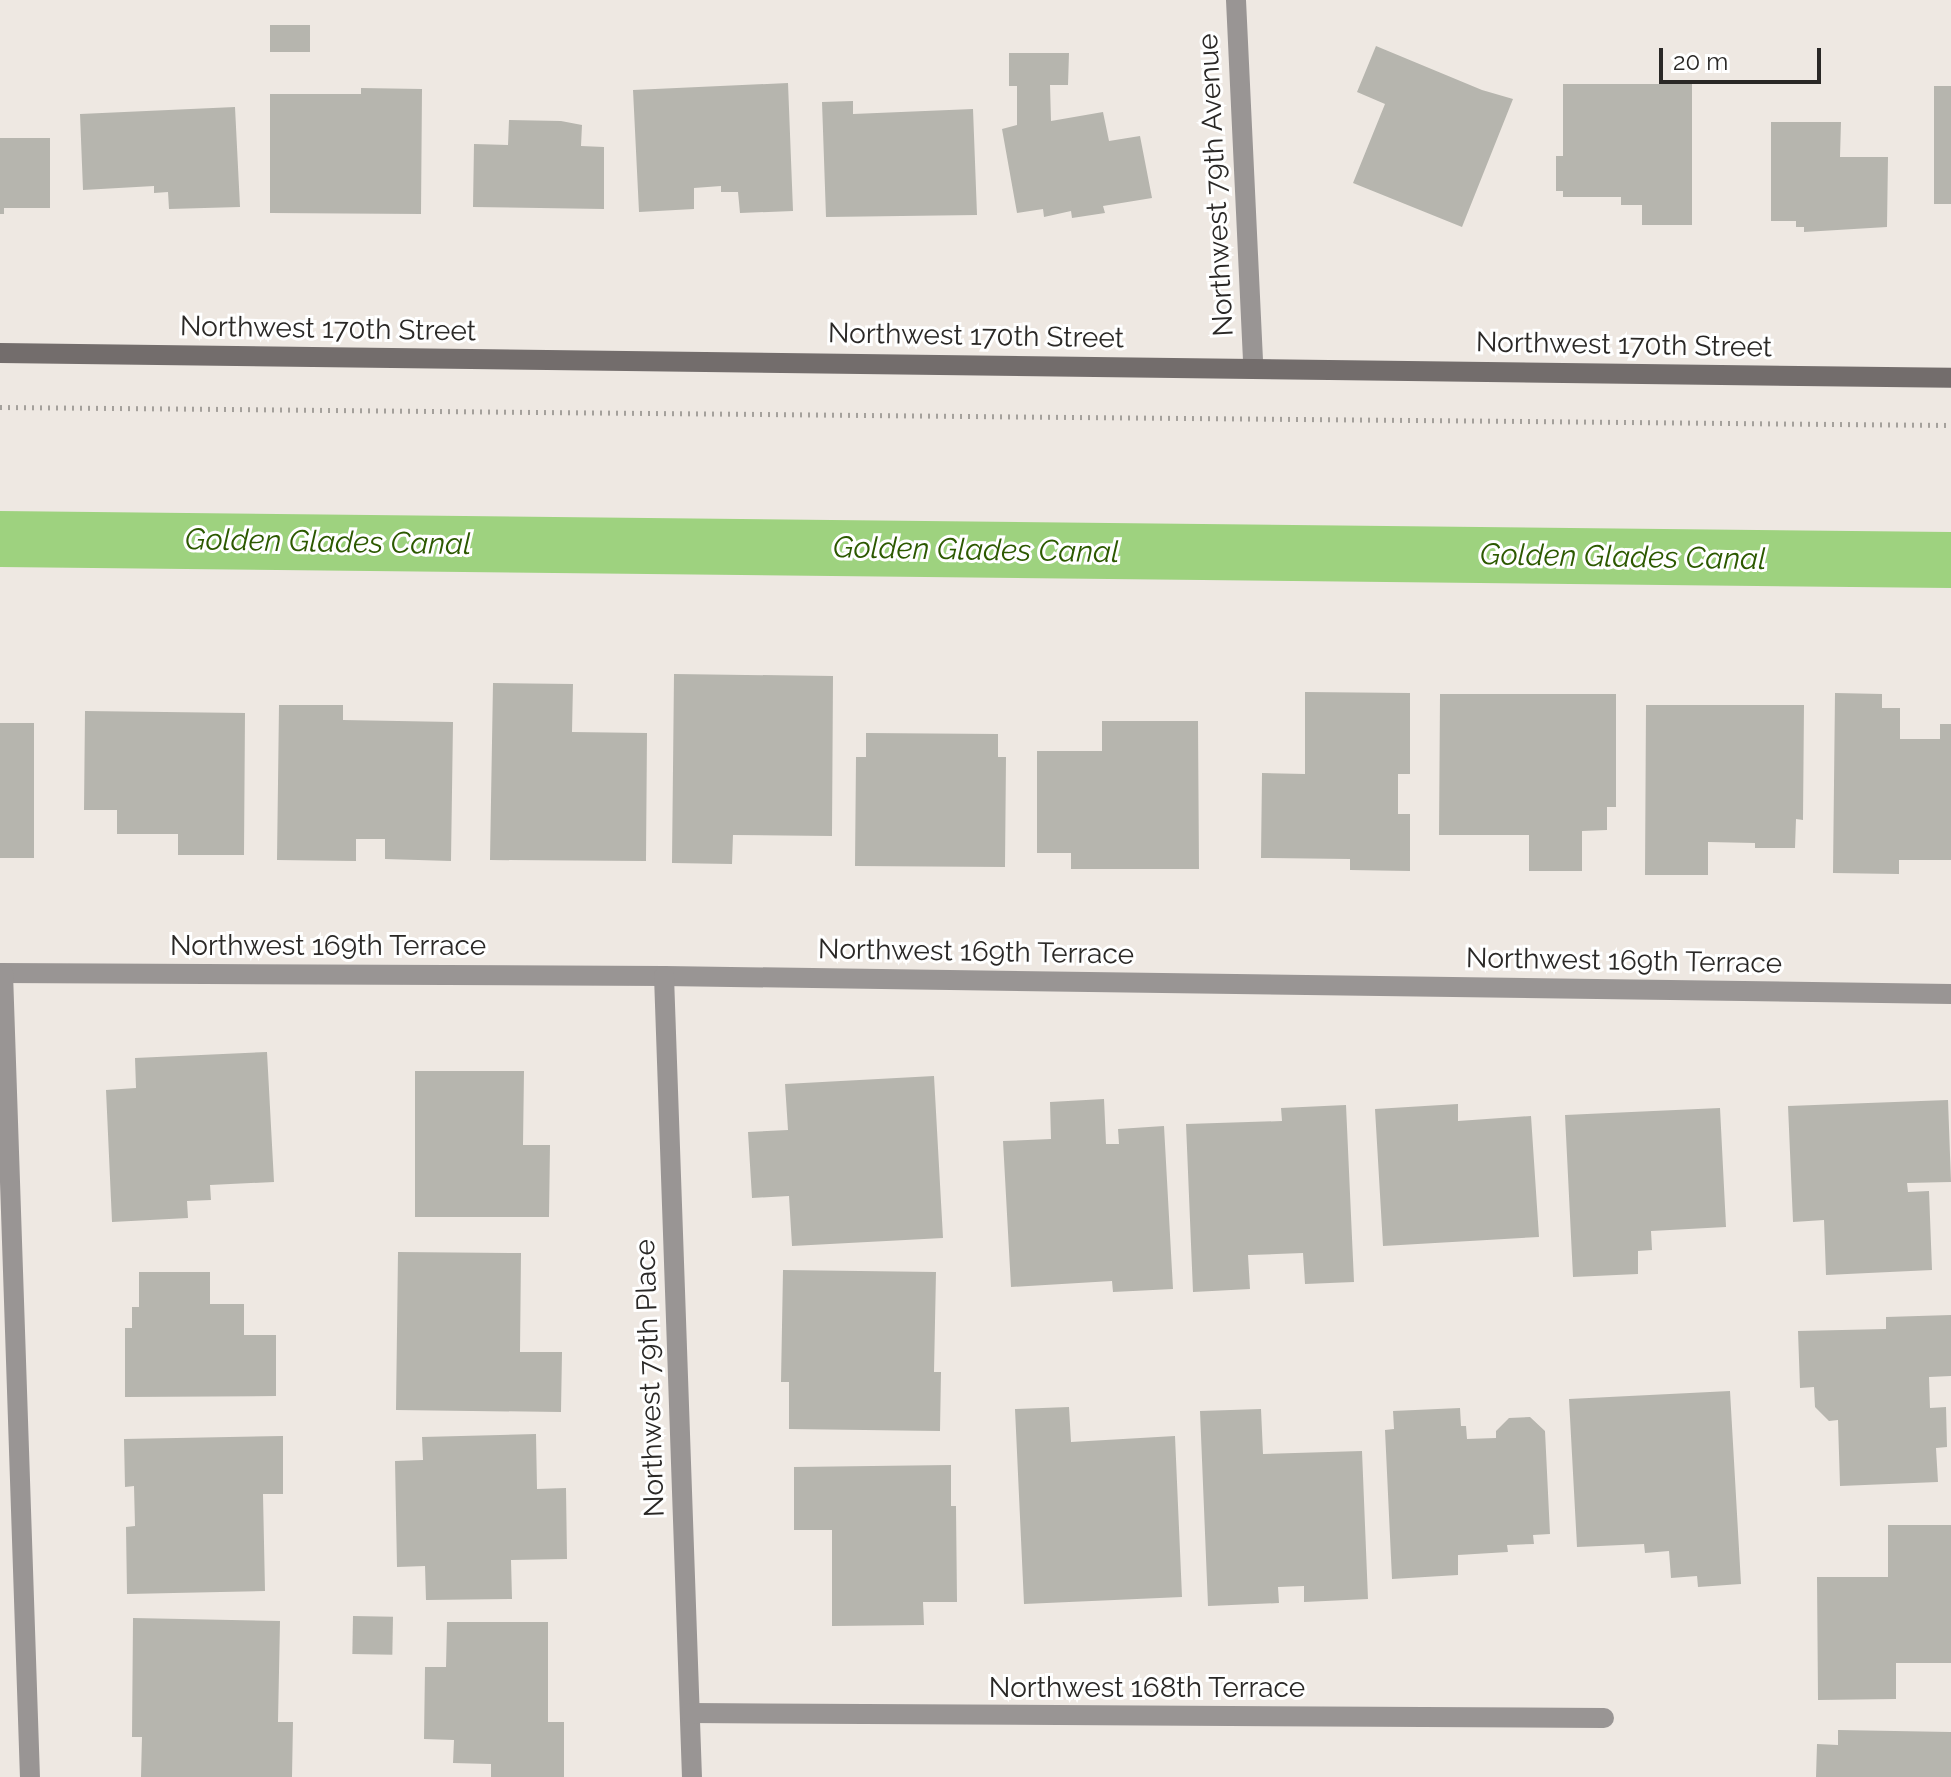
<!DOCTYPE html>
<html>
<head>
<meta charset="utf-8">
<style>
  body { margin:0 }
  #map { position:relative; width:1951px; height:1777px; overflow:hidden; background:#eee8e2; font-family:Raleway,sans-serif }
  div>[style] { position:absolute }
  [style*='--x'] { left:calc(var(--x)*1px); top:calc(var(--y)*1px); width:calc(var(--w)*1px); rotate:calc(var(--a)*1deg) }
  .canal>* { height:56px; margin:-28px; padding:0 28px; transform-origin:28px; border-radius:28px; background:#9ed27f }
  .building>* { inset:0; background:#b6b5ae; transform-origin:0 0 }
  .path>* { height:5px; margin-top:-2.5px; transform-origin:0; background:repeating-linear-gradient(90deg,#a4a09b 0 2px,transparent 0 8px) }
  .street>* { height:20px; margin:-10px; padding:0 10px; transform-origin:10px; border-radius:10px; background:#999594 }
  .secondary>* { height:20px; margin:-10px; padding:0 10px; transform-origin:10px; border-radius:10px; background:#736d6c }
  span { translate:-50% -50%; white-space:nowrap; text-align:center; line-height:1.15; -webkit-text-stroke:6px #fff; paint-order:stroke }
  .street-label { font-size:28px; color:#2a2826 }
  .water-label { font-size:30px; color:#2c5900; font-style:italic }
  .scale { position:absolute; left:1659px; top:48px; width:162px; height:36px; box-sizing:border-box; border:4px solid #2a2826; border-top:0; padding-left:10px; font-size:24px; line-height:28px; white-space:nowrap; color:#2a2826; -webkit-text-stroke:6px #fff; paint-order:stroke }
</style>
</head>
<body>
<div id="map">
  <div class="canal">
    <div style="--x:0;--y:539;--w:1951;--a:0.62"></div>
  </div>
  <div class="building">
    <div style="left:270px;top:25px;width:40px;height:27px"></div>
    <div style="clip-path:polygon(1376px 46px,1482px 90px,1513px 99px,1462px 227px,1353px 183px,1385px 104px,1357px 92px)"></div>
    <div style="clip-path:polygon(1009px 53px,1069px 53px,1068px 85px,1050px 85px,1051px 121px,1103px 112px,1109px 141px,1140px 136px,1152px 198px,1103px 206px,1105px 213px,1072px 218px,1071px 211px,1044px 217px,1043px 209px,1017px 213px,1002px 129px,1017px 125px,1017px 86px,1009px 86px)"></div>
    <div style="clip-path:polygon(788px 83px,793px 211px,740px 213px,738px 192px,721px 192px,721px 186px,694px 188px,694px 209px,639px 212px,633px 90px)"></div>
    <div style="clip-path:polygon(1563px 84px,1692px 84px,1692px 225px,1642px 225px,1642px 205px,1621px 205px,1621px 197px,1563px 197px,1563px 191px,1556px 191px,1556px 156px,1563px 156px)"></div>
    <div style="left:1934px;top:86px;width:17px;height:118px"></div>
    <div style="clip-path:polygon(361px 88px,422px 89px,421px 214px,270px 213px,270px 94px,361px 94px)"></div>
    <div style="clip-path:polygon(853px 101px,853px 114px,973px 109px,977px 215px,826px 217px,822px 102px)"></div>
    <div style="clip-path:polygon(235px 107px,240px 207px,169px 209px,168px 192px,154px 193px,154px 186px,83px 190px,80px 114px)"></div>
    <div style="clip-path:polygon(509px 120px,561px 121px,582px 125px,581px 146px,604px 147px,604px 209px,473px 207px,474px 144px,508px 145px)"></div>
    <div style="clip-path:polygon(1771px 122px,1841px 122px,1840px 157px,1888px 157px,1887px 227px,1804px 232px,1804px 227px,1796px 227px,1796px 221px,1771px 221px)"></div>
    <div style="clip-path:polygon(0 138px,50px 138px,50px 208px,4px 208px,4px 214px,0 214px)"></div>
    <div style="clip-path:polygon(674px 674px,833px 676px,832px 836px,733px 835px,732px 864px,672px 863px)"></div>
    <div style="clip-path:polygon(493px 683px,573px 684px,572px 732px,647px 733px,646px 861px,490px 860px)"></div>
    <div style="clip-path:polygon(1305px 692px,1410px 693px,1410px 774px,1398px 774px,1398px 814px,1410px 814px,1410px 871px,1350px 870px,1350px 859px,1261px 858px,1262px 773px,1305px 774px)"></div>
    <div style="clip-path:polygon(1835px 693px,1882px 694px,1882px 708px,1900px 708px,1900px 739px,1940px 739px,1940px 724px,1951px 724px,1951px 860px,1899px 860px,1899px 874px,1833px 873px)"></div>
    <div style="clip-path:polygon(1440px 694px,1616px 694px,1616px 807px,1607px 807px,1607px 830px,1582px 831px,1582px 871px,1529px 871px,1529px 835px,1439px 835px)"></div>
    <div style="clip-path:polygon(279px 705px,343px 705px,343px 720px,453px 722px,451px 861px,385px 859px,385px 839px,356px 839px,356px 861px,277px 860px)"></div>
    <div style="clip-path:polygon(1646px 705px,1804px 705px,1803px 820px,1796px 819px,1795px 848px,1755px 848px,1755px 843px,1708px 842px,1708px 875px,1645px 875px)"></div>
    <div style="clip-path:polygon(85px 711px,245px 713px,244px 855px,178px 855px,178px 834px,117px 834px,117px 810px,84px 810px)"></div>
    <div style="clip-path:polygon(1102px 721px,1198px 721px,1199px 869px,1071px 869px,1071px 853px,1037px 853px,1037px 751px,1102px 751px)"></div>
    <div style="left:0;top:723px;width:34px;height:135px"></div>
    <div style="clip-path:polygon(866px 733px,998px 734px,998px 757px,1006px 757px,1005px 867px,855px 866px,856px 757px,866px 757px)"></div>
    <div style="clip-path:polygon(267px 1052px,274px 1182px,210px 1185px,211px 1200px,187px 1201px,188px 1218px,112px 1222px,106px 1090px,136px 1088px,135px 1058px)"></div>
    <div style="clip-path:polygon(415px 1071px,524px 1071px,523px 1145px,550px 1145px,549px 1217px,415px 1217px)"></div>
    <div style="clip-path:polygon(934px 1076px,943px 1238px,792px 1246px,789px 1196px,752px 1198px,748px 1132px,788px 1130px,785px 1084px)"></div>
    <div style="clip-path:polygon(1104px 1099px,1106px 1144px,1119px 1144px,1118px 1129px,1164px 1126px,1173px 1289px,1113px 1292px,1112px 1281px,1011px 1287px,1003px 1141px,1051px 1139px,1050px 1102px)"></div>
    <div style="clip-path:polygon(1948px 1100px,1951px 1182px,1907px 1183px,1908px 1192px,1929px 1191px,1932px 1270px,1826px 1275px,1824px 1220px,1793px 1222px,1788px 1106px)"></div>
    <div style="clip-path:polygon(1458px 1104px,1458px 1121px,1531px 1116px,1539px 1237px,1383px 1246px,1375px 1109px)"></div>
    <div style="clip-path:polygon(1346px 1105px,1354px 1282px,1305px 1284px,1303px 1253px,1248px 1255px,1250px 1289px,1193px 1292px,1186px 1124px,1282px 1121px,1281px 1108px)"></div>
    <div style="clip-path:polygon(1720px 1108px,1726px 1227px,1651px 1231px,1652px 1250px,1638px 1251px,1638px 1274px,1573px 1277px,1565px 1115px)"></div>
    <div style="clip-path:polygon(398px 1252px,521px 1253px,520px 1352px,562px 1352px,561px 1412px,396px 1410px)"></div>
    <div style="clip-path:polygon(783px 1270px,936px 1272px,934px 1372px,941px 1372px,940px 1431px,789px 1429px,789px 1382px,781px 1382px)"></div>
    <div style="clip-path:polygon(139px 1272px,210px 1272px,210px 1304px,244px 1304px,244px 1335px,276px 1335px,276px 1396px,125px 1397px,125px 1328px,132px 1328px,132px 1307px,139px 1307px)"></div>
    <div style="clip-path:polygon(1951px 1315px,1951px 1376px,1929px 1377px,1930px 1408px,1946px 1407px,1947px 1447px,1936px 1448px,1938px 1482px,1840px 1486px,1838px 1420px,1829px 1421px,1815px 1407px,1814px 1387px,1800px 1388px,1798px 1331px,1886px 1329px,1886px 1317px)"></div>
    <div style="clip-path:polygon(1730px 1391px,1741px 1584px,1698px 1587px,1697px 1576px,1671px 1578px,1669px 1551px,1645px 1553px,1644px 1544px,1577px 1547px,1569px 1399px)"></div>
    <div style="clip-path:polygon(1069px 1407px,1071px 1442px,1175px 1436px,1182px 1597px,1024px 1604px,1015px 1409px)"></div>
    <div style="clip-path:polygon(1460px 1408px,1461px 1426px,1466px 1426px,1467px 1439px,1496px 1438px,1496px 1431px,1509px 1418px,1530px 1417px,1545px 1431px,1550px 1534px,1533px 1535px,1534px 1544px,1507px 1545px,1508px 1552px,1458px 1555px,1458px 1575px,1392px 1579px,1385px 1430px,1394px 1429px,1393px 1411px)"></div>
    <div style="clip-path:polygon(1261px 1409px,1263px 1454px,1362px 1451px,1368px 1599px,1304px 1602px,1304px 1586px,1278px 1587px,1279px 1603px,1208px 1606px,1200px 1411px)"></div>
    <div style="clip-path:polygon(536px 1434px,537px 1489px,566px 1488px,567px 1559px,511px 1560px,512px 1599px,426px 1600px,425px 1566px,397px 1567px,395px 1461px,423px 1460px,422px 1437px)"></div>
    <div style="clip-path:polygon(283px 1436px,283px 1494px,263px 1494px,265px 1591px,127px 1594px,126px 1527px,135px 1526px,134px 1486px,125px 1487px,124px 1439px)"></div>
    <div style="clip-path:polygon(951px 1465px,951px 1506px,956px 1506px,957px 1602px,923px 1602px,924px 1625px,832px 1626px,832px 1530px,794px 1530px,794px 1467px)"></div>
    <div style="clip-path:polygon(1888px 1525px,1951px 1525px,1951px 1663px,1896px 1663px,1896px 1699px,1818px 1700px,1817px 1577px,1888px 1577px)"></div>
    <div style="left:353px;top:1616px;width:40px;height:38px;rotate:1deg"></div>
    <div style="clip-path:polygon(133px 1618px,280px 1621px,278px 1722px,293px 1722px,292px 1777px,141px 1777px,142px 1737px,132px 1737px)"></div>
    <div style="clip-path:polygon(447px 1622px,548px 1622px,548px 1722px,564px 1722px,564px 1777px,491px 1777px,491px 1764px,453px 1763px,454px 1740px,424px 1739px,425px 1667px,446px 1667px)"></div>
    <div style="clip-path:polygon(1838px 1730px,1951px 1732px,1951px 1777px,1816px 1777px,1817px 1744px,1838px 1745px)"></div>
  </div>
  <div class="path">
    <div style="--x:0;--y:407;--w:1951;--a:0.53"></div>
  </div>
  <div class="street">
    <div style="--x:1236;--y:0;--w:367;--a:87.3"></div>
    <div style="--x:0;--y:973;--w:664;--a:0.26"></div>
    <div style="--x:664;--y:976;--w:1287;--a:0.8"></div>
    <div style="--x:3;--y:973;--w:804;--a:88.08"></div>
    <div style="--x:664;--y:976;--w:801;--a:88"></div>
    <div style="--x:690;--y:1713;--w:914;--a:0.31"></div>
  </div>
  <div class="secondary">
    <div style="--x:0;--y:353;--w:1951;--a:0.73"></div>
  </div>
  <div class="street-label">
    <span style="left:1216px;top:185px;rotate:-93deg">Northwest 79th Avenue</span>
    <span style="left:328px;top:329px;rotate:1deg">Northwest 170th Street</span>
    <span style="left:976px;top:336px;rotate:1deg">Northwest 170th Street</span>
    <span style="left:1624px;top:345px;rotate:1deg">Northwest 170th Street</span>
    <span style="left:328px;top:946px">Northwest 169th Terrace</span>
    <span style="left:976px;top:952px;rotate:1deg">Northwest 169th Terrace</span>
    <span style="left:1624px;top:961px;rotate:1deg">Northwest 169th Terrace</span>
    <span style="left:650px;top:1378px;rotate:-92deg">Northwest 79th Place</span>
    <span style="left:1147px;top:1688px">Northwest 168th Terrace</span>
  </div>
  <div class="water-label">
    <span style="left:328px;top:542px;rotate:1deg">Golden Glades Canal</span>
    <span style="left:976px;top:550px;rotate:1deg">Golden Glades Canal</span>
    <span style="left:1623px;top:557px;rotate:1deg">Golden Glades Canal</span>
  </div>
  <div class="scale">20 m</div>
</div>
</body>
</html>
